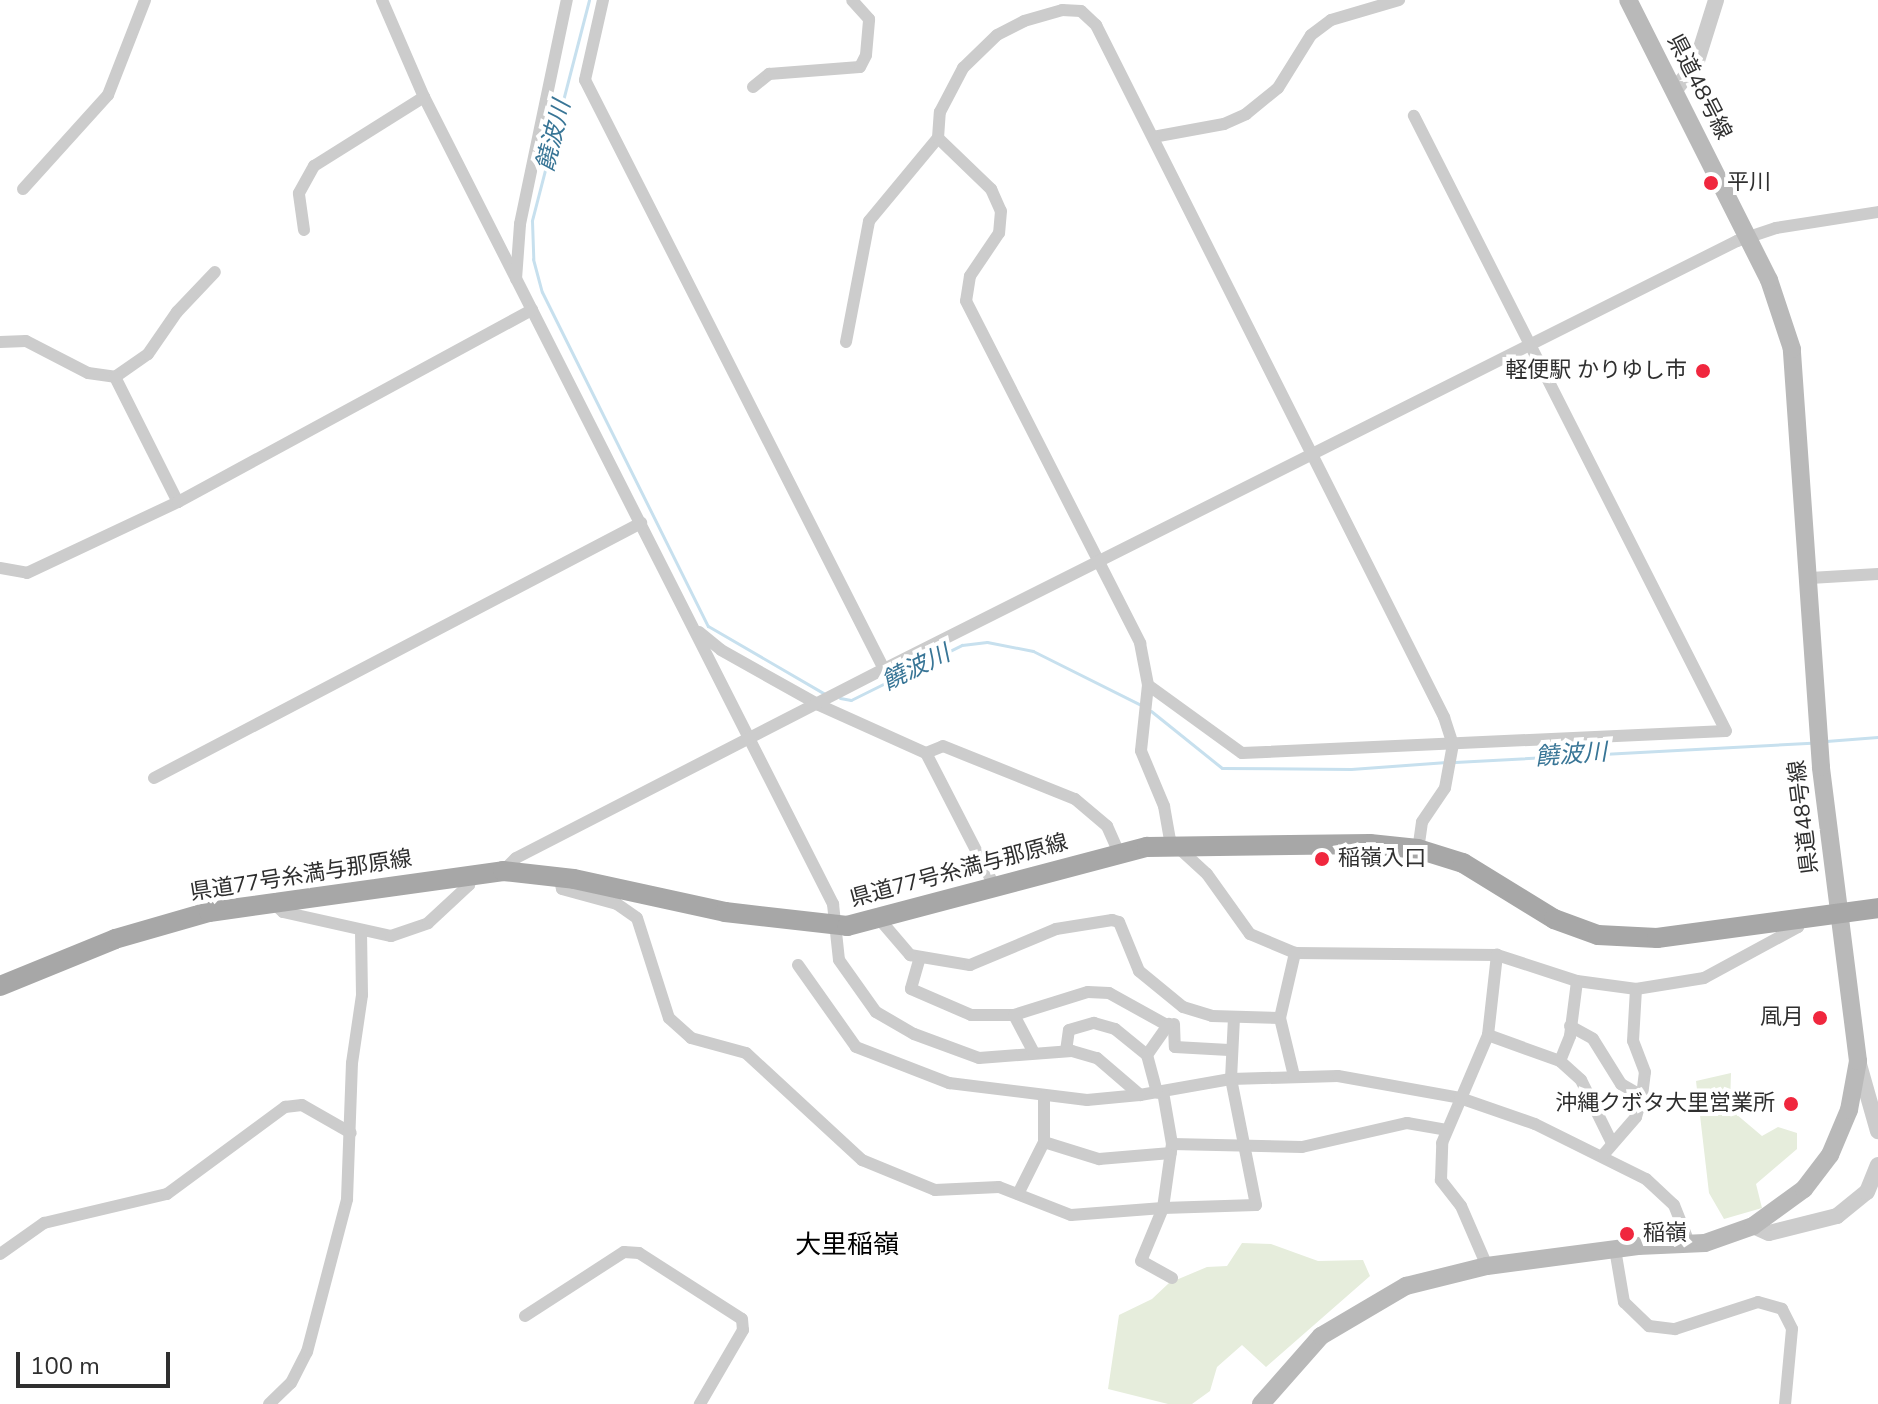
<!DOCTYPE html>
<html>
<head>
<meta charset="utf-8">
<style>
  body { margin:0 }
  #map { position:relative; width:1878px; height:1404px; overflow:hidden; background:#fff; font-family:"Nunito Sans","Noto Sans JP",sans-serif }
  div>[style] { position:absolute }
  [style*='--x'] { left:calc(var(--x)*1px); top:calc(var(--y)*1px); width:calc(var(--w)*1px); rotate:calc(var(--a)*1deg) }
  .green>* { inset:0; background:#e6eddc }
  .stream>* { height:3px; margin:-1.5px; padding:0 1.5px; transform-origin:1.5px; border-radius:1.5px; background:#c7e0ee }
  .minor>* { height:12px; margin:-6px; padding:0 6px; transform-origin:6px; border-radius:6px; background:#ccc }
  .tertiary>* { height:16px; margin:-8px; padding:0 8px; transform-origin:8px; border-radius:8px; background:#ccc }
  .secondary>* { height:18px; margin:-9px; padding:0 9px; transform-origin:9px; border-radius:9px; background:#b9b9b9 }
  .primary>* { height:20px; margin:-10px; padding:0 10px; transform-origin:10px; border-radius:10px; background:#a7a7a7 }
  .dots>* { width:22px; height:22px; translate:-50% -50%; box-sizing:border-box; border:4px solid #fff; border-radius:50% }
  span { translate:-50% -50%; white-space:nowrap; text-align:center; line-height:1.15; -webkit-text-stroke:8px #fff; paint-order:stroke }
  .street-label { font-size:22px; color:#2f2f2f }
  .poi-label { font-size:22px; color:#2f2f2f }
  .left { translate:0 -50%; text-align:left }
  .right { translate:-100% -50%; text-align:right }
  .water-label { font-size:24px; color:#387596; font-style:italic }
  .quarter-label { font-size:26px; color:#000 }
  .scale { position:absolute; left:16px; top:1352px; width:154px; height:36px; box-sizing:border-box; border:4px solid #2f2f2f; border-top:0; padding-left:10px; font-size:24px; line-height:28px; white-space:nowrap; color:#2f2f2f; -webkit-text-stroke:6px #fff; paint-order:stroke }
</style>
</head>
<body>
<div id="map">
  <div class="green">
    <div style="clip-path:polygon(1731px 1073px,1730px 1105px,1736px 1114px,1762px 1136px,1778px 1127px,1797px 1133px,1797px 1149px,1756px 1184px,1762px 1208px,1724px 1219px,1709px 1193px,1696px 1081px)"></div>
    <div style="clip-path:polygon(1242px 1243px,1271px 1244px,1318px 1261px,1363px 1260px,1370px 1276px,1266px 1367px,1242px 1345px,1217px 1367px,1210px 1391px,1192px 1404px,1168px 1404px,1108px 1389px,1119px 1315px,1152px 1299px,1169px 1283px,1207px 1267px,1227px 1266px)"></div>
  </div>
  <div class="stream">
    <div style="--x:589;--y:0;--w:228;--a:104.5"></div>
    <div style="--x:532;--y:221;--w:38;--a:88"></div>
    <div style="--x:533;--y:259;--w:34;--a:75"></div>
    <div style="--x:542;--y:292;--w:373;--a:63.6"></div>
    <div style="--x:708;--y:626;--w:135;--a:30.2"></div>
    <div style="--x:840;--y:698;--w:11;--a:10"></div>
    <div style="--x:851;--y:700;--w:124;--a:-26.4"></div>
    <div style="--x:962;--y:645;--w:25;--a:-7"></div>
    <div style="--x:987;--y:642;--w:47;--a:11.1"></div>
    <div style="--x:1033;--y:651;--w:121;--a:26.6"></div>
    <div style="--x:1151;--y:711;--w:91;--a:38.8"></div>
    <div style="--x:1222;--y:768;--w:129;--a:0.4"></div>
    <div style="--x:1351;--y:769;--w:96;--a:-4.2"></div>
    <div style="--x:1826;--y:741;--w:52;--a:-4.4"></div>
    <div style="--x:1455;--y:762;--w:357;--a:-3.1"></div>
  </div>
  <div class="minor">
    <div style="--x:382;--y:0;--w:106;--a:66.6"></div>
    <div style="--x:424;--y:97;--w:905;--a:63.12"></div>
    <div style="--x:833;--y:904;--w:56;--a:83.9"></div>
    <div style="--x:839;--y:960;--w:64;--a:54.6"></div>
    <div style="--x:876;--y:1012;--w:44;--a:30.1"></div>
    <div style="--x:914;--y:1034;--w:69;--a:20.3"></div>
    <div style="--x:979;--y:1058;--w:93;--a:-4.3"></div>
    <div style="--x:1072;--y:1051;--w:26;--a:16"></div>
    <div style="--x:1097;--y:1058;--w:57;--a:40.7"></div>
    <div style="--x:1140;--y:1095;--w:92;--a:-10"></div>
    <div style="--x:1231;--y:1079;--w:107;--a:-1.6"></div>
    <div style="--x:1338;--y:1076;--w:124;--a:10.2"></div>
    <div style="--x:1460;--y:1098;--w:79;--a:19.1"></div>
    <div style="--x:1535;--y:1124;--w:124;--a:26.4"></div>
    <div style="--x:1646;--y:1179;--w:38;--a:43"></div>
    <div style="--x:1674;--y:1205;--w:43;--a:68.2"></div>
    <div style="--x:603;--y:0;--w:82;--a:102.7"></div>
    <div style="--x:585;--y:80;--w:661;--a:63.09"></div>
    <div style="--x:753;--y:87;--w:21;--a:-39"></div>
    <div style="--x:769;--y:74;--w:91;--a:-4.4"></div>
    <div style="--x:860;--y:67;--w:13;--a:-63"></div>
    <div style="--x:866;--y:55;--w:36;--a:-85"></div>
    <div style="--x:869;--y:19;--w:25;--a:-132"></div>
    <div style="--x:1153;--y:137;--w:72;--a:-10.4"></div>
    <div style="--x:1224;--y:124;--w:24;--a:-24"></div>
    <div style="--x:1246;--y:114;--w:41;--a:-39.1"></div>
    <div style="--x:1278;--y:88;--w:62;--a:-58.1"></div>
    <div style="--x:1311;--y:35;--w:25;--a:-37"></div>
    <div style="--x:1331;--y:20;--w:71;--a:-16.4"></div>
    <div style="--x:938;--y:138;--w:74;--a:43.9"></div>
    <div style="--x:991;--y:189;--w:24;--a:66"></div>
    <div style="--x:1001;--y:211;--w:22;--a:95"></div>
    <div style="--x:999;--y:233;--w:52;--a:124"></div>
    <div style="--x:970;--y:276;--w:25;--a:99"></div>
    <div style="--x:966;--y:301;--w:384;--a:63"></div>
    <div style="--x:1140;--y:643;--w:43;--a:79.2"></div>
    <div style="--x:1148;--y:685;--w:66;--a:96.1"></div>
    <div style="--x:1141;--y:751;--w:60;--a:67.3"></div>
    <div style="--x:1164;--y:806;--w:35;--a:80"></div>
    <div style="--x:1170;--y:840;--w:50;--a:42.6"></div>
    <div style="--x:1207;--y:874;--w:74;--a:54.4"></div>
    <div style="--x:1250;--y:934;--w:49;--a:22.9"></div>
    <div style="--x:1295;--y:953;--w:202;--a:0.6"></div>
    <div style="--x:1497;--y:955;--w:84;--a:18"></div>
    <div style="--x:1577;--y:981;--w:60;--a:7.7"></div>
    <div style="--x:1636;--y:989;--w:69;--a:-9.2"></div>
    <div style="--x:1704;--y:978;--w:107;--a:-28.5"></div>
    <div style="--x:1798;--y:927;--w:9;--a:-84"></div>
    <div style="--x:23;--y:189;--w:127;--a:-47.9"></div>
    <div style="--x:108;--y:95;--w:102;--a:-68.7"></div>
    <div style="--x:304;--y:230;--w:37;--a:-98"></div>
    <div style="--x:299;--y:193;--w:31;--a:-61"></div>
    <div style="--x:314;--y:166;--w:130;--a:-32.1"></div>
    <div style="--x:516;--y:279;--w:55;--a:-85.8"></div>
    <div style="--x:520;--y:224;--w:229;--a:-78.2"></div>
    <div style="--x:0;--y:342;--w:26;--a:-2"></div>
    <div style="--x:26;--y:341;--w:70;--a:27.3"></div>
    <div style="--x:88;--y:373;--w:27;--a:8"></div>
    <div style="--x:115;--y:377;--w:40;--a:-34.9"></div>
    <div style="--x:148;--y:354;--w:51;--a:-55.4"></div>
    <div style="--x:177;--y:312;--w:55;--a:-46.5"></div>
    <div style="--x:846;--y:342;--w:123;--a:-79.2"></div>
    <div style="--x:869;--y:221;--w:108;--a:-50.3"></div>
    <div style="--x:938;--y:138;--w:26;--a:-86"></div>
    <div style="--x:940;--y:112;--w:50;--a:-62.4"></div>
    <div style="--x:963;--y:68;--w:47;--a:-44.1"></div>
    <div style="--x:997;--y:35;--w:30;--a:-27"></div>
    <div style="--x:1024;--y:21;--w:40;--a:-16"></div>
    <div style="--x:1062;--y:10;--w:19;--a:3"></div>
    <div style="--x:1081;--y:11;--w:21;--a:43"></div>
    <div style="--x:1096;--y:25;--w:775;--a:63.3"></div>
    <div style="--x:1444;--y:717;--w:28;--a:72"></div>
    <div style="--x:1453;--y:744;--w:45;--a:100.3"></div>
    <div style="--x:1445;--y:788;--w:41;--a:124.1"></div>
    <div style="--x:1422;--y:822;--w:27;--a:98"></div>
    <div style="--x:115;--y:377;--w:140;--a:63.3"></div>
    <div style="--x:0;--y:568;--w:27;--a:10"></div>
    <div style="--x:27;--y:573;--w:167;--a:-25.2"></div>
    <div style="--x:178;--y:502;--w:403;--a:-28.5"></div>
    <div style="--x:1810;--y:578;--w:68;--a:-3.4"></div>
    <div style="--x:699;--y:632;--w:28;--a:39"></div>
    <div style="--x:721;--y:650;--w:112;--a:29.3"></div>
    <div style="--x:819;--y:705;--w:117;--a:24.2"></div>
    <div style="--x:926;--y:753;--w:151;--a:62.8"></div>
    <div style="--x:1148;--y:685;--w:116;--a:35.9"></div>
    <div style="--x:1242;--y:753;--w:484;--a:-2.6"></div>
    <div style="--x:1726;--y:731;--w:690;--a:-116.9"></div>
    <div style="--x:926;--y:753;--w:18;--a:-22"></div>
    <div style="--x:943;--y:746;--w:142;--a:21.9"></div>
    <div style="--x:1075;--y:799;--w:42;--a:40.2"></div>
    <div style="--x:1107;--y:826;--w:30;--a:66"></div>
    <div style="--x:154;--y:778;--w:550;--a:-27.64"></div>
    <div style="--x:503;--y:871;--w:18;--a:-45"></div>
    <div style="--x:516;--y:858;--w:414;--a:-27.2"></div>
    <div style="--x:884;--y:669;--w:954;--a:-26.65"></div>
    <div style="--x:1737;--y:241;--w:41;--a:-18.4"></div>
    <div style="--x:1776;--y:228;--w:103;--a:-8.9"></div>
    <div style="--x:559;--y:876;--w:13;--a:77"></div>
    <div style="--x:562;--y:889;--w:57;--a:15.3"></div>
    <div style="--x:617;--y:904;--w:24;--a:35"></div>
    <div style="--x:637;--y:918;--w:105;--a:72.3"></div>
    <div style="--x:669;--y:1018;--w:30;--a:42"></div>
    <div style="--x:691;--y:1038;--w:57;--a:15.3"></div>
    <div style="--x:746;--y:1053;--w:158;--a:42.7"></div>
    <div style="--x:862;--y:1160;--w:79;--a:22.3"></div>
    <div style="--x:935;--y:1190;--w:64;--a:-2.7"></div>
    <div style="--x:999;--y:1187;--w:77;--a:21.3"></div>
    <div style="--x:1071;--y:1215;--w:92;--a:-4.4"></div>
    <div style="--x:1163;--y:1208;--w:65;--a:-82"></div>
    <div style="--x:1172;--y:1144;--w:53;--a:-99.8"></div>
    <div style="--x:272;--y:902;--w:15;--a:42"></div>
    <div style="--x:283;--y:912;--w:111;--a:12.5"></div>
    <div style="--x:391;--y:936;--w:39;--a:-19"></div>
    <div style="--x:428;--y:923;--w:56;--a:-42.8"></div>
    <div style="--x:469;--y:885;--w:12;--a:-70"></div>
    <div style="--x:881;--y:921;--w:45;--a:49.5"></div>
    <div style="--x:910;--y:955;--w:61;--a:9.5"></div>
    <div style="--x:970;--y:965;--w:93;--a:-22.7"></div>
    <div style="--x:1056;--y:929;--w:57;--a:-9.1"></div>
    <div style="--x:1112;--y:920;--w:7;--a:16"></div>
    <div style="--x:1119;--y:922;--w:53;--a:67.8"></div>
    <div style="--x:1139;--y:971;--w:57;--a:39.3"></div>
    <div style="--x:1183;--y:1007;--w:30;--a:17"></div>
    <div style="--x:1212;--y:1016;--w:68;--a:1.7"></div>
    <div style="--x:920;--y:957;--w:33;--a:106"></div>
    <div style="--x:911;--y:989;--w:65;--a:23.4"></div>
    <div style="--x:971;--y:1015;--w:43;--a:0"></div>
    <div style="--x:1014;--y:1015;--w:43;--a:62.2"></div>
    <div style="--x:798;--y:965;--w:100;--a:54.7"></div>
    <div style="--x:856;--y:1047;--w:100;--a:21.2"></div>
    <div style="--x:949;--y:1083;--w:139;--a:7"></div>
    <div style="--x:1087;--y:1100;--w:53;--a:-5.4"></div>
    <div style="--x:1014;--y:1015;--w:77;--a:-17.3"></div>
    <div style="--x:1088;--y:992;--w:21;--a:3"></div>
    <div style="--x:1109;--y:993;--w:64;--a:29"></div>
    <div style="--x:1174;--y:1024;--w:23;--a:88"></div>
    <div style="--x:1175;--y:1047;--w:54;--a:3.2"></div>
    <div style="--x:1570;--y:1026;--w:26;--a:29"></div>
    <div style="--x:1593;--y:1039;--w:53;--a:58.1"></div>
    <div style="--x:1621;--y:1084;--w:24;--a:30"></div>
    <div style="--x:1488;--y:1035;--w:77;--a:19.9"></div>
    <div style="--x:1560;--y:1061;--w:28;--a:42"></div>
    <div style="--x:1581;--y:1080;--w:68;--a:63.8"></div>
    <div style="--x:1066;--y:1051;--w:21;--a:-82"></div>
    <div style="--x:1069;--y:1030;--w:26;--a:-16"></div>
    <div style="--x:1094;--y:1023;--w:22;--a:16"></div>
    <div style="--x:1115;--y:1029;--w:41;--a:39.1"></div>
    <div style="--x:1147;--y:1055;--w:39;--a:75"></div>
    <div style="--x:1147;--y:1055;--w:38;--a:-55"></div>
    <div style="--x:1560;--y:1061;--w:27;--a:-68"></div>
    <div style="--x:1570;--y:1036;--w:55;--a:-82.7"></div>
    <div style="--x:1294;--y:1076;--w:60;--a:-103.6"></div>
    <div style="--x:1280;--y:1018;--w:67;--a:-77"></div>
    <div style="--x:1044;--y:1142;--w:58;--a:17.2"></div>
    <div style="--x:1099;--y:1159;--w:72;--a:-4.8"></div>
    <div style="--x:1172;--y:1144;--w:130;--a:1.3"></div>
    <div style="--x:1302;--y:1147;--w:108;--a:-12.9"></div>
    <div style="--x:1407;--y:1123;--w:40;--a:10"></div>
    <div style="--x:1604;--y:1154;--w:49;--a:-49.1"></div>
    <div style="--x:1636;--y:1117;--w:22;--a:-74"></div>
    <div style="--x:1642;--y:1096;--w:24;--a:-83"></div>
    <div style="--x:1645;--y:1072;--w:33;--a:-111"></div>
    <div style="--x:1633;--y:1041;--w:52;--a:-86.7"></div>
    <div style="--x:1018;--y:1194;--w:58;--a:-63.4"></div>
    <div style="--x:1044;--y:1142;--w:46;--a:-90"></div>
    <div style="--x:1615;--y:1249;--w:54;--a:80.4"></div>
    <div style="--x:1624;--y:1302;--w:35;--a:44"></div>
    <div style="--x:1649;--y:1326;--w:26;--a:7"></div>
    <div style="--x:1675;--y:1329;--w:87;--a:-18"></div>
    <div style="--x:1758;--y:1302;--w:25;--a:16"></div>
    <div style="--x:1782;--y:1309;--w:22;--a:63"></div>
    <div style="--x:1792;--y:1329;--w:75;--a:95.3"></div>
    <div style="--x:0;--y:1254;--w:54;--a:-35.2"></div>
    <div style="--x:44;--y:1223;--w:126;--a:-13.3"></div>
    <div style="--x:167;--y:1194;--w:147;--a:-36.4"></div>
    <div style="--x:285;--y:1107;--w:17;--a:-7"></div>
    <div style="--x:302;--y:1105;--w:56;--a:29.7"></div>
    <div style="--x:1487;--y:1266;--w:65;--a:-113.4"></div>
    <div style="--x:1461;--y:1206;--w:33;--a:-128"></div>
    <div style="--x:1441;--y:1180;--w:37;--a:-88"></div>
    <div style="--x:1442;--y:1143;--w:117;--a:-66.9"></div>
    <div style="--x:1488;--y:1035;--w:81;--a:-83.6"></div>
    <div style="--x:1172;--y:1278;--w:35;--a:-151"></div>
    <div style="--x:1141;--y:1261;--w:57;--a:-67.5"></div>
    <div style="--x:1163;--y:1208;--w:93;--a:-1.8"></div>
    <div style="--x:1256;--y:1205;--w:128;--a:-101.2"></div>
    <div style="--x:1231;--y:1079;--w:62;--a:-87.2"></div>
    <div style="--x:525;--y:1316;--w:118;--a:-32.9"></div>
    <div style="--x:624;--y:1252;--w:15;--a:4"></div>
    <div style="--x:639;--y:1253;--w:122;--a:32.7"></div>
    <div style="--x:742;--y:1319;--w:11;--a:85"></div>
    <div style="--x:743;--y:1330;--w:86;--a:120.2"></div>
    <div style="--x:269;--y:1404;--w:30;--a:-44"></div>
    <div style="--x:291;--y:1383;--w:35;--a:-63"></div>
    <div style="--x:307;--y:1352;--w:158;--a:-75.3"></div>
    <div style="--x:347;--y:1199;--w:136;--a:-87.9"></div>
    <div style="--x:352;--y:1063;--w:69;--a:-81.6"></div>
    <div style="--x:362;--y:995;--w:65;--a:-90.9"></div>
  </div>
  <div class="tertiary">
    <div style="--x:1674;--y:91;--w:35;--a:-51"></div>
    <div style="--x:1696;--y:64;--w:67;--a:-72.6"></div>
    <div style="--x:1858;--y:1061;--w:73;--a:74.1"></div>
    <div style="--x:1753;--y:1226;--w:17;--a:24"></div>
    <div style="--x:1769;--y:1233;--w:70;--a:-14"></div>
    <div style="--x:1837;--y:1216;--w:38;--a:-39"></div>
    <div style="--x:1867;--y:1192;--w:29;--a:-68"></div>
  </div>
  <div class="secondary">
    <div style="--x:1261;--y:1404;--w:91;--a:-48.6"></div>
    <div style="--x:1321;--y:1336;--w:99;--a:-30.5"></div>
    <div style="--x:1406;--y:1286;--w:83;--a:-13.9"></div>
    <div style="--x:1487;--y:1266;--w:152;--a:-7.5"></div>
    <div style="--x:1638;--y:1246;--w:67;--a:-2.6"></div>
    <div style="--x:1705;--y:1243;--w:51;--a:-19.5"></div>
    <div style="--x:1753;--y:1226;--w:63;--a:-36"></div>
    <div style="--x:1804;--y:1189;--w:43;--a:-52.6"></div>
    <div style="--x:1830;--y:1155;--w:49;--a:-67.1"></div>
    <div style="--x:1849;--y:1110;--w:50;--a:-79.6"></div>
    <div style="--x:1858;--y:1061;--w:296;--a:-97.2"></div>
    <div style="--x:1821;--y:767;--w:419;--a:-94"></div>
    <div style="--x:1792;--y:349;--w:73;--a:-108.4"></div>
    <div style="--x:1769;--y:280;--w:313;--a:-116.7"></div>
  </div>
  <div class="primary">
    <div style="--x:0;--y:986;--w:124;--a:-22.2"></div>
    <div style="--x:115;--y:939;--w:98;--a:-16"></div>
    <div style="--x:209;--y:912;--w:297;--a:-7.9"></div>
    <div style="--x:503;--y:871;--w:71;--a:6.4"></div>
    <div style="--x:574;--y:879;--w:155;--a:12.3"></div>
    <div style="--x:725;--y:912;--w:123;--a:6.5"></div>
    <div style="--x:847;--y:926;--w:310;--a:-14.8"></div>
    <div style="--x:1147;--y:847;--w:223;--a:-0.8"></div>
    <div style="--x:1370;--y:844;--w:48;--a:5.9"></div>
    <div style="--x:1418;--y:849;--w:47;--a:17.3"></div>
    <div style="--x:1463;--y:863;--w:107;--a:31.6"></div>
    <div style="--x:1554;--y:919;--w:47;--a:20"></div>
    <div style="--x:1598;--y:935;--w:59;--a:2.9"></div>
    <div style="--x:1657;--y:938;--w:223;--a:-7.7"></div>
  </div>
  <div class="dots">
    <div style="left:1711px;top:183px;background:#f0273e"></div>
    <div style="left:1703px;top:371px;background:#f0273e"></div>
    <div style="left:1322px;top:859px;background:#f0273e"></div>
    <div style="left:1820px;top:1018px;background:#f0273e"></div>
    <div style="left:1791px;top:1104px;background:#f0273e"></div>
    <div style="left:1627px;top:1234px;background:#f0273e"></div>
  </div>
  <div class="street-label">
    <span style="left:1699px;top:87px;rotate:63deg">県道48号線</span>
    <span style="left:1804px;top:817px;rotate:-97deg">県道48号線</span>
    <span style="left:959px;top:871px;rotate:-15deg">県道77号糸満与那原線</span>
    <span style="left:301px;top:876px;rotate:-9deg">県道77号糸満与那原線</span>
  </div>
  <div class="poi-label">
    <span class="left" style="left:1727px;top:183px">平川</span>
    <span class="right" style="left:1687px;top:371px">軽便駅 かりゆし市</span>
    <span class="left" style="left:1338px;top:859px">稲嶺入口</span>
    <span class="right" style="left:1804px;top:1018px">凮月</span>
    <span class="right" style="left:1775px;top:1104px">沖縄クボタ大里営業所</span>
    <span class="left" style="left:1643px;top:1234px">稲嶺</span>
  </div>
  <div class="water-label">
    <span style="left:554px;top:136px;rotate:-76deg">饒波川</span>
    <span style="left:916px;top:668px;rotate:-26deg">饒波川</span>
    <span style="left:1571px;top:755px;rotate:-4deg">饒波川</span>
  </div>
  <div class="quarter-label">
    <span style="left:847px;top:1245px">大里稲嶺</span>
  </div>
  <div class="scale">100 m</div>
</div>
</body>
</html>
